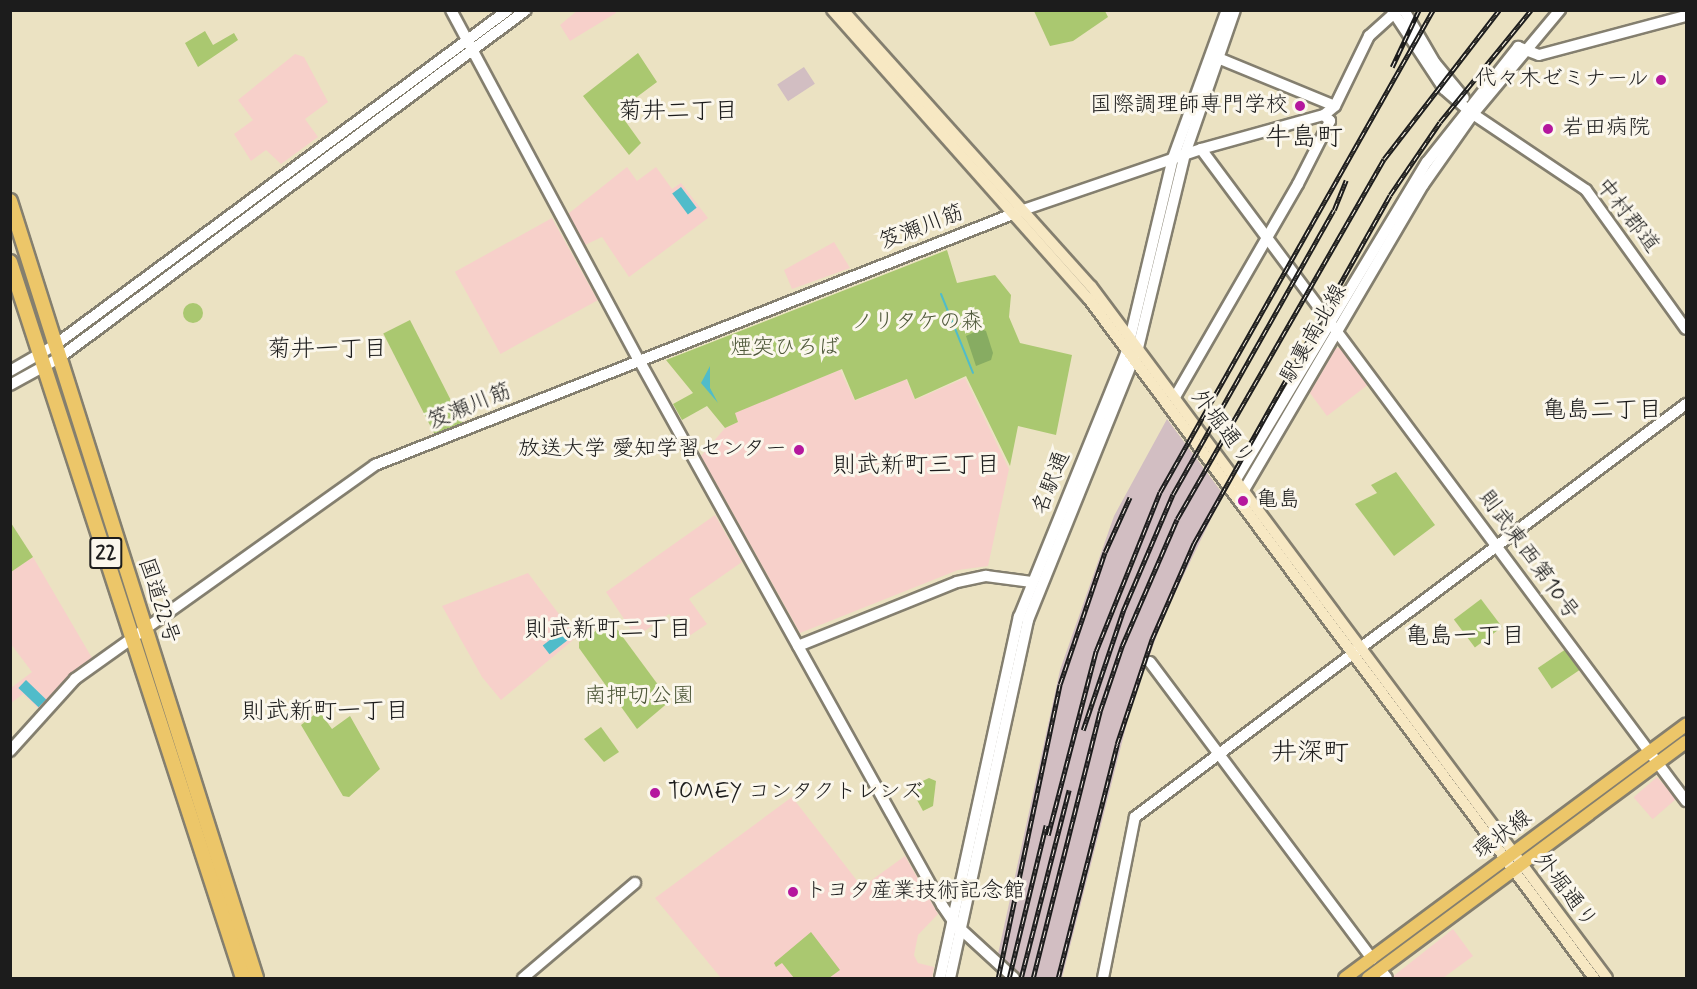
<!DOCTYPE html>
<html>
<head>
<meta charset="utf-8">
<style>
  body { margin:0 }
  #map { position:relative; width:1697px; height:989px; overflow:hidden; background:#ebe2c2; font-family:Mynerve,"Klee One",sans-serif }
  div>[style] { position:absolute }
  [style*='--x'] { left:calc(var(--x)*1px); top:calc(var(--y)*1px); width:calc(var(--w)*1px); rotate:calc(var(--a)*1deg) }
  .built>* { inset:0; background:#f7d0ca; transform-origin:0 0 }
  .industrial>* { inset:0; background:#d2bec2; transform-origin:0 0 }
  .green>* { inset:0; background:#aac870; transform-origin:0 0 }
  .round { border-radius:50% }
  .forest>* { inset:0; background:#87ac62 }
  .water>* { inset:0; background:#50bcca; transform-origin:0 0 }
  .stream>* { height:2px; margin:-1px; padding:0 1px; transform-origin:1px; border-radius:1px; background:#50bcca }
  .roads { filter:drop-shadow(2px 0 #847f6f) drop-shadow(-2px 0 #847f6f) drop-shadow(0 2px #847f6f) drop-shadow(0 -2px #847f6f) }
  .tertiary>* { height:10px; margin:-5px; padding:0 5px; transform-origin:5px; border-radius:5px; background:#fff }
  .secondary>* { height:10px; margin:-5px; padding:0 5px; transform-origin:5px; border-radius:5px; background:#f7e8c3 }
  .primary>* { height:12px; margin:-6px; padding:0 6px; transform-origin:6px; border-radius:6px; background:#ecc669 }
  .trunk>* { height:14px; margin:-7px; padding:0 7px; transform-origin:7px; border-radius:7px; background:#ecc669 }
  .rail>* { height:4.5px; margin-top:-2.25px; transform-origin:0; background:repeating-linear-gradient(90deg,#fbf7ec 0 7px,#1c1c1c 0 14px); box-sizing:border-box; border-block:2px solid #1c1c1c }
  .dots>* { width:16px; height:16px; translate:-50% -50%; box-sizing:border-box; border:3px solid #fbf7ec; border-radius:50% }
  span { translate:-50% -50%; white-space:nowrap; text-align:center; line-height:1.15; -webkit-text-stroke:6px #fbf7ec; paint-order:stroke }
  .shield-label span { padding:2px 4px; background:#fbf7ec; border:2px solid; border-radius:4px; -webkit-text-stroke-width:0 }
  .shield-label { font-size:21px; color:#1c1c1c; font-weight:700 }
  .poi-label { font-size:22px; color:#1c1c1c }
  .right { translate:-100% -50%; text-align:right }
  .left { translate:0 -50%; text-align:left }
  .street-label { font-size:22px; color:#1c1c1c }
  .park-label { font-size:22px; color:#4e5839 }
  .neighbourhood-label { font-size:24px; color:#1c1c1c }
  .quarter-label { font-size:26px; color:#1c1c1c }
  .frame { position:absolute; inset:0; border:12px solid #1c1c1c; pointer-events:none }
</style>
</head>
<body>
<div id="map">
  <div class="built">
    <div style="clip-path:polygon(578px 10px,615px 11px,616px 13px,570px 41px,560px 25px)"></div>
    <div style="clip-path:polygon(295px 54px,304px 57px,328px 102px,305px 119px,318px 137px,281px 164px,266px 150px,251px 161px,234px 134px,253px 120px,238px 100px)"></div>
    <div style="clip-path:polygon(627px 167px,637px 181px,656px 167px,672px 189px,681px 183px,708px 218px,629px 277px,602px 237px,585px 245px,568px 214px)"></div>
    <div style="left:552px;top:218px;width:94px;height:111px;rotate:61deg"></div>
    <div style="clip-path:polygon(834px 242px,850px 268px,792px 289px,784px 270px)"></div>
    <div style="clip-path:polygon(1336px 348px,1342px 348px,1369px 384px,1327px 416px,1310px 393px)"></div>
    <div style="clip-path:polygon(840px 370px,855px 401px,906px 379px,915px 400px,965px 378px,1009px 469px,988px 566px,958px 570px,800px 633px,701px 456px,725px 428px,738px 422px,734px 413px)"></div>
    <div style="clip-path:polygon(715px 515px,742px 562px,689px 599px,707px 624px,686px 638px,669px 614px,636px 637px,606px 592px)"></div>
    <div style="clip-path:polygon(33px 557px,92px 658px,70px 675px,39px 709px,23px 694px,11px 703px,11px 688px,32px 672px,11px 644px,11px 572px)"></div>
    <div style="clip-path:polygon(528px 573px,574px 634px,573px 640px,501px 700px,482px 677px,442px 606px)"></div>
    <div style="left:1657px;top:777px;width:29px;height:31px;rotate:49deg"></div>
    <div style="clip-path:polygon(792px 797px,862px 887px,905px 856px,938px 914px,918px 935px,914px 955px,918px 963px,934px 967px,932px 978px,721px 978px,655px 898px)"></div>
    <div style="clip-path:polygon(1453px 929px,1473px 956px,1443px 978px,1391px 978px)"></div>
  </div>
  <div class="industrial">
    <div style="left:804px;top:67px;width:20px;height:32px;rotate:57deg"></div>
    <div style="clip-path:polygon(1167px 419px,1223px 494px,1163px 618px,1130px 711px,1062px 978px,1024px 978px,998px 954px,1060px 670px,1114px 516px)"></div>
  </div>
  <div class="green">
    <div style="clip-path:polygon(1034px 11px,1105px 11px,1108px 17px,1073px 41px,1050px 46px)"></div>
    <div style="clip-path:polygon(205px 31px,213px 45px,234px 33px,238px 40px,198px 67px,185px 43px)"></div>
    <div style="clip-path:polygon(638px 53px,657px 82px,618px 111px,641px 143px,629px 155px,583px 96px)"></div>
    <div style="clip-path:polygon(947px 250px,957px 283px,995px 275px,1011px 295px,1009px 317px,1020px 343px,1072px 355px,1056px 435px,1018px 426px,1010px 466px,966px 376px,915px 399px,907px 379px,855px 400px,842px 369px,735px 413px,738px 422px,725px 428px,707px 406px,682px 420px,673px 404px,693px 393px,666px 360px)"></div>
    <div class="round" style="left:183px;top:303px;width:20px;height:20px"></div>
    <div style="left:410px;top:320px;width:115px;height:30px;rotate:63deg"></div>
    <div style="clip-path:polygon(1396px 472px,1435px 525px,1394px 556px,1355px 504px,1377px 493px,1371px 485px)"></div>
    <div style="clip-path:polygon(11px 523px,33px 557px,11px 572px,10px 572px)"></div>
    <div style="left:1481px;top:599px;width:35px;height:34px;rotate:53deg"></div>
    <div style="clip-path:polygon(611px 621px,670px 701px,637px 729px,579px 648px,579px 642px)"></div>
    <div style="left:1566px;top:649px;width:25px;height:34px;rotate:56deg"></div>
    <div style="clip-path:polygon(319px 711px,332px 729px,350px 716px,380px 769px,349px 797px,343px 796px,301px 725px)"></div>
    <div style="clip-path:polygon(601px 727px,619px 752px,604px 762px,584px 739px)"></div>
    <div style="clip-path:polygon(929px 778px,936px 781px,933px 806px,923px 811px,910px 787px)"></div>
    <div style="clip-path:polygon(811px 932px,840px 970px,829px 978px,794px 978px,782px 963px,776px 967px,774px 963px)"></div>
  </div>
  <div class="forest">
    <div style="clip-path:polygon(981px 329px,986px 331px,993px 353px,991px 360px,976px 366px,966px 336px)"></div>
  </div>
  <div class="water">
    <div style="left:681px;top:187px;width:26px;height:11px;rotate:53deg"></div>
    <div style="clip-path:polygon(710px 366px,710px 388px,718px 403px,701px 383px)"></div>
    <div style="left:564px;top:629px;width:11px;height:27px;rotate:52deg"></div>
    <div style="left:26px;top:680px;width:28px;height:11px;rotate:44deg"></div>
  </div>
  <div class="stream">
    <div style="--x:941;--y:294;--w:85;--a:67.9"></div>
  </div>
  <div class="roads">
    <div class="tertiary">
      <div style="--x:451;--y:10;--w:397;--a:61.8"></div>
      <div style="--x:639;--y:360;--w:624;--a:60.93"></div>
      <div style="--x:942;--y:905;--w:22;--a:56"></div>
      <div style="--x:954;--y:923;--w:81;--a:42.5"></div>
      <div style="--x:1392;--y:10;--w:95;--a:56.6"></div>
      <div style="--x:1444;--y:89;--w:38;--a:41"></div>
      <div style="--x:1473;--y:114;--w:136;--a:33.9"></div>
      <div style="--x:1586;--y:190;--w:171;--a:54.3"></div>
      <div style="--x:1404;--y:10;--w:61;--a:59.7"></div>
      <div style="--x:1435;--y:63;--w:45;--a:50.4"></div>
      <div style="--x:1218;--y:58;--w:126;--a:22.3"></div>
      <div style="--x:1201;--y:149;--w:813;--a:53.36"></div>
      <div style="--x:10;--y:371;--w:52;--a:-30"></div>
      <div style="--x:55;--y:345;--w:563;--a:-36.48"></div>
      <div style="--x:10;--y:385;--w:56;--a:-28.9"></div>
      <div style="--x:59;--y:358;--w:582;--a:-36.69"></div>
      <div style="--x:1175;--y:397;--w:246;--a:-60"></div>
      <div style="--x:1298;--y:184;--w:71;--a:-63.1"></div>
      <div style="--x:1330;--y:121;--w:8;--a:-135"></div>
      <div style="--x:1232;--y:486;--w:378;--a:-59"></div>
      <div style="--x:1427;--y:162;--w:147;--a:-51.6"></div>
      <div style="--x:1518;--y:47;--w:22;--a:21"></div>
      <div style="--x:1539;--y:55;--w:152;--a:-14.9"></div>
      <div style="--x:1238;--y:492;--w:6;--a:-18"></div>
      <div style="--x:1244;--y:490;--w:354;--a:-59.6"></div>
      <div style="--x:1423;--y:185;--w:87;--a:-54.8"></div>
      <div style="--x:1473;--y:114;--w:136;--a:-50.1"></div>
      <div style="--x:798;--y:646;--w:171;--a:-21.9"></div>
      <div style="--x:957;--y:582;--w:30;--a:-12"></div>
      <div style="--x:986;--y:576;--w:46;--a:7.4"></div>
      <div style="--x:1150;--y:662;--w:371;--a:53.2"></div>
      <div style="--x:10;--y:751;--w:97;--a:-47.9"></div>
      <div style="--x:75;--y:679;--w:369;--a:-35.5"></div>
      <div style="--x:375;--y:465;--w:696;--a:-21.48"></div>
      <div style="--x:1023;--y:210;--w:188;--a:-18.9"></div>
      <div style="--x:1201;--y:149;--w:128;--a:-15.5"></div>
      <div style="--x:1324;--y:115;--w:14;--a:-39"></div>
      <div style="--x:1335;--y:106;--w:78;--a:-64.1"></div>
      <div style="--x:1369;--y:36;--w:39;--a:-42"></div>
      <div style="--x:1380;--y:969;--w:11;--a:52"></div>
      <div style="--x:523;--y:978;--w:147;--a:-40.3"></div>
      <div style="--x:940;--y:978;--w:370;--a:-77.7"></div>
      <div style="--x:1019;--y:617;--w:287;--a:-67.9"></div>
      <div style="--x:1127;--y:351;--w:198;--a:-76.6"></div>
      <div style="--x:1173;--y:158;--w:158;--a:-70"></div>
      <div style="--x:950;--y:978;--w:366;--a:-77.7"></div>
      <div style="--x:1028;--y:620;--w:293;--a:-68"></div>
      <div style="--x:1138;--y:348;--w:200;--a:-76.4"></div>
      <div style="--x:1185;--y:154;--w:152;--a:-70.9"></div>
      <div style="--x:1103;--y:978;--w:164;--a:-78.8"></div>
      <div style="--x:1135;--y:817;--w:689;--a:-36.85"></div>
    </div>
    <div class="secondary">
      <div style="--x:832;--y:10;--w:385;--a:48.4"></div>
      <div style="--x:1088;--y:298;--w:848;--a:53.35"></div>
      <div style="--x:843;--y:10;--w:371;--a:48.1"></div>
      <div style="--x:1091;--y:286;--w:863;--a:53.29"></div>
    </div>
    <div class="primary">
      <div style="--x:1345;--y:978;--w:425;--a:-36.6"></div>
      <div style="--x:1368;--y:978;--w:396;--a:-36.6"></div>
    </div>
    <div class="trunk">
      <div style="--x:10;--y:201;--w:815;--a:72.43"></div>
      <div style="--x:10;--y:262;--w:753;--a:71.97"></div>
    </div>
  </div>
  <div class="rail">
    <div style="--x:1392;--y:67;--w:63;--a:-64.7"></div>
    <div style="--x:1083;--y:730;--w:126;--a:-71.4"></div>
    <div style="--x:1123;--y:611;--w:127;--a:-66.9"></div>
    <div style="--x:1173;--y:494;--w:326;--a:-60.5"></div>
    <div style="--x:1334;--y:210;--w:32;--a:-68"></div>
    <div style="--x:1048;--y:835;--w:190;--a:-75.4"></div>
    <div style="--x:1096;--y:651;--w:171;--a:-68.1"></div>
    <div style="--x:1160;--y:492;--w:554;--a:-60.47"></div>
    <div style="--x:998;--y:978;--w:300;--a:-78.1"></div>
    <div style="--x:1060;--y:684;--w:139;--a:-71.2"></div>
    <div style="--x:1105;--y:552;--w:60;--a:-65.6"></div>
    <div style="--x:1009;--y:978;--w:157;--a:-76.4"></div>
    <div style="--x:1021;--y:978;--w:194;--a:-75.7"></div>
    <div style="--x:1033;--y:978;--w:275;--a:-75.9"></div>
    <div style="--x:1100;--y:711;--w:69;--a:-71.3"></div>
    <div style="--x:1122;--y:646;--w:138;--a:-66.6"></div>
    <div style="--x:1177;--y:519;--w:415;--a:-60.1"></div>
    <div style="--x:1384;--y:159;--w:188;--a:-52.3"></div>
    <div style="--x:1058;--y:978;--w:241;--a:-75.8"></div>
    <div style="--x:1117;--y:744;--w:111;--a:-71.6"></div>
    <div style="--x:1152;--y:639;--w:105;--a:-66.4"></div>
    <div style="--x:1194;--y:543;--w:399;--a:-60.6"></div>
    <div style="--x:1390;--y:195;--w:88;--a:-55.6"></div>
    <div style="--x:1440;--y:122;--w:144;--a:-50.9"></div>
  </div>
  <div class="dots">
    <div style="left:1661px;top:80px;background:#b5179e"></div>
    <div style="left:1300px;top:106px;background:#b5179e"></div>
    <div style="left:1548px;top:129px;background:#b5179e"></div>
    <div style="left:799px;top:450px;background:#b5179e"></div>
    <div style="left:1243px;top:501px;background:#b5179e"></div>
    <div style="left:655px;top:793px;background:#b5179e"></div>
    <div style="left:793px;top:892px;background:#b5179e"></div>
  </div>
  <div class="shield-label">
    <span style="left:106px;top:553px">22</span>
  </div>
  <div class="poi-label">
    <span class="right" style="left:1649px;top:80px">代々木ゼミナール</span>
    <span class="right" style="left:1288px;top:106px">国際調理師専門学校</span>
    <span class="left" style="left:1562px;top:129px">岩田病院</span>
    <span class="right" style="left:787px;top:450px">放送大学 愛知学習センター</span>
    <span class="left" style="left:1256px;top:501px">亀島</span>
    <span class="left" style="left:668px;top:793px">TOMEY コンタクトレンズ</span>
    <span class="left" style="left:805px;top:892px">トヨタ産業技術記念館</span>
  </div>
  <div class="street-label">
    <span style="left:1627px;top:216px;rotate:52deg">中村郡道</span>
    <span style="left:922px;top:228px;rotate:-21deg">笈瀬川筋</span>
    <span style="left:1314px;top:334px;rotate:-60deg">駅裏南北線</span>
    <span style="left:470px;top:407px;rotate:-22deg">笈瀬川筋</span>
    <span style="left:1222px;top:428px;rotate:53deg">外堀通り</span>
    <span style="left:1052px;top:483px;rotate:-68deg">名駅通</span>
    <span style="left:1528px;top:555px;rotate:54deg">則武東西第10号</span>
    <span style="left:158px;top:601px;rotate:72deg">国道22号</span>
    <span style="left:1503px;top:835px;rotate:-37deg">環状線</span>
    <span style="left:1565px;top:891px;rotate:53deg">外堀通り</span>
  </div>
  <div class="park-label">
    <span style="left:917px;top:323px">ノリタケの森</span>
    <span style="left:785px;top:349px">煙突ひろば</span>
    <span style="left:639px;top:697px">南押切公園</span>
  </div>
  <div class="neighbourhood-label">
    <span style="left:678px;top:112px">菊井二丁目</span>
    <span style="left:327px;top:350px">菊井一丁目</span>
    <span style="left:1602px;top:411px">亀島二丁目</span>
    <span style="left:916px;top:466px">則武新町三丁目</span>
    <span style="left:608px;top:630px">則武新町二丁目</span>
    <span style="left:1465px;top:637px">亀島一丁目</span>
    <span style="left:325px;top:712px">則武新町一丁目</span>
  </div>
  <div class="quarter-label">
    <span style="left:1304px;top:139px">牛島町</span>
    <span style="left:1310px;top:754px">井深町</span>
  </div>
  <div class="frame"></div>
</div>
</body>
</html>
